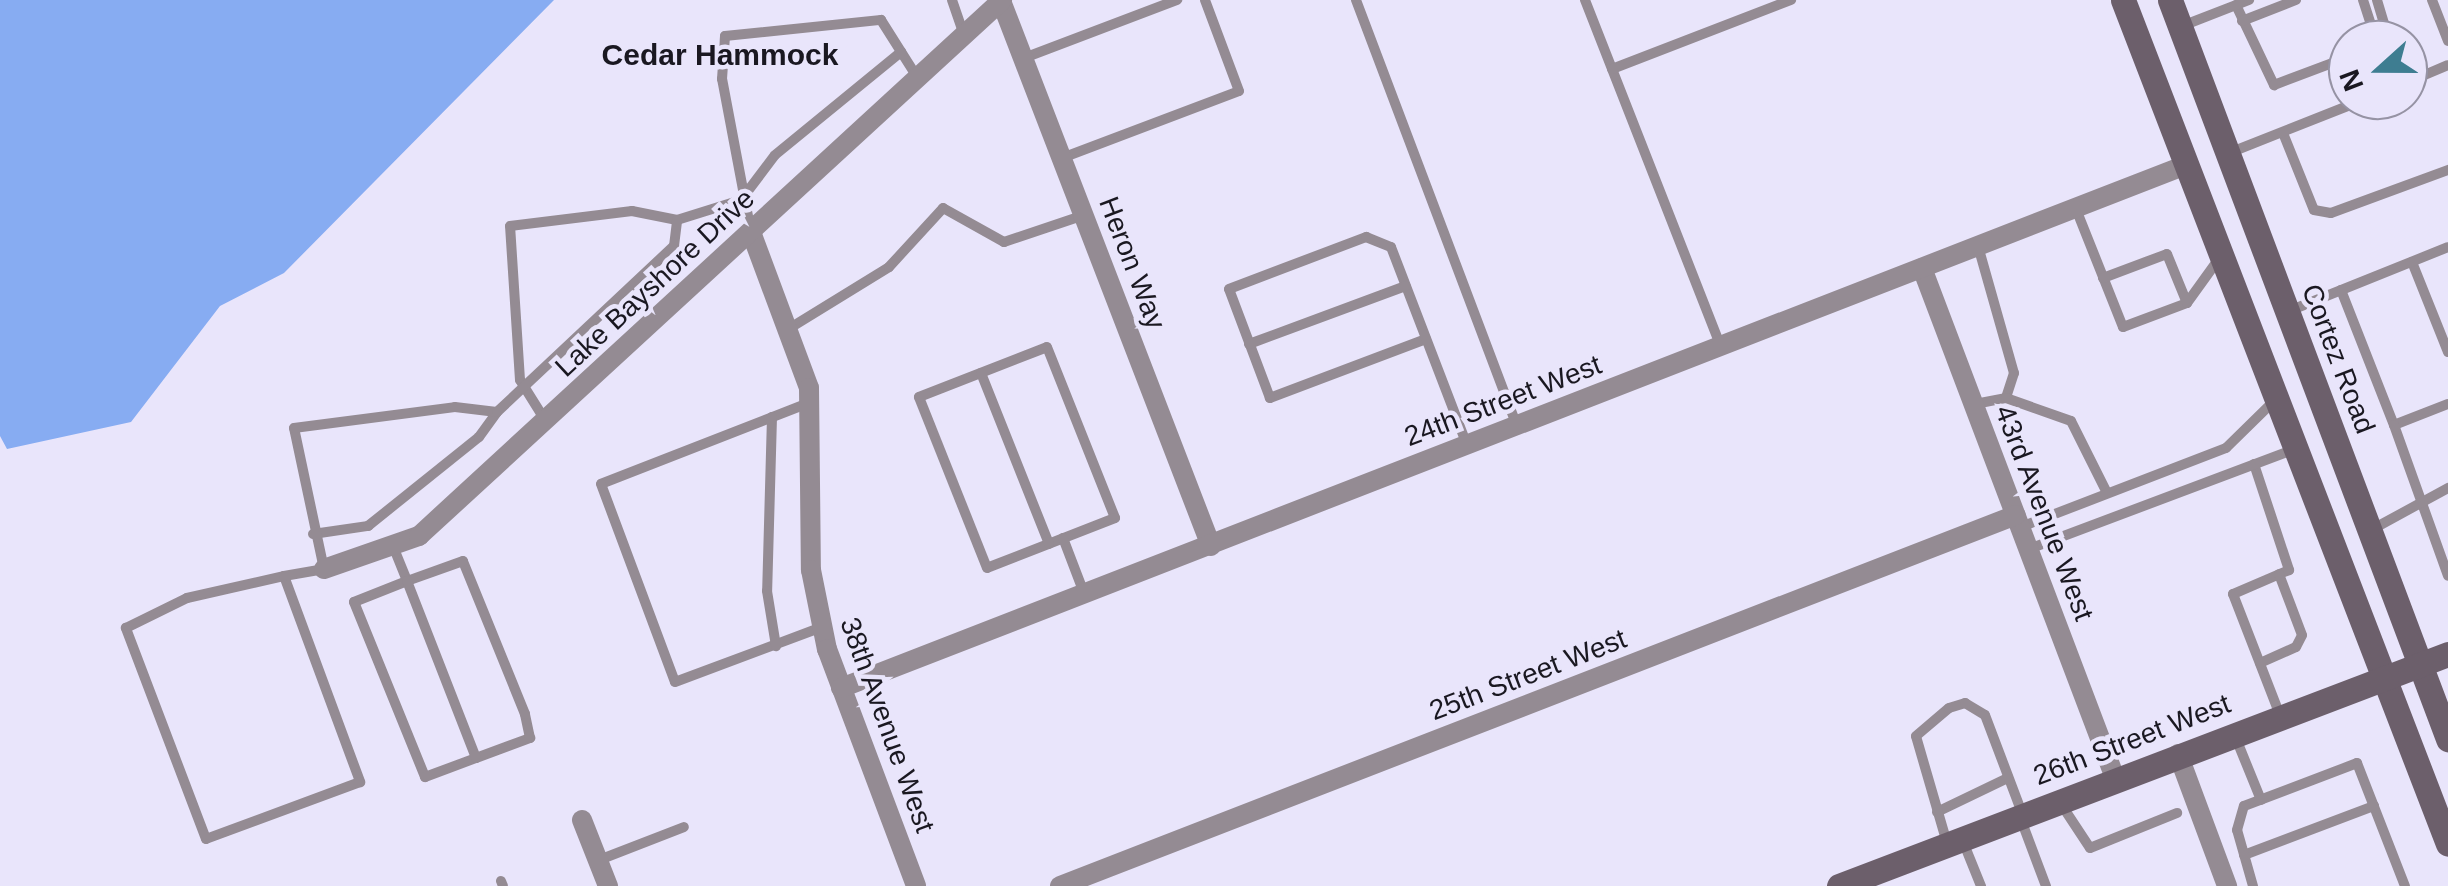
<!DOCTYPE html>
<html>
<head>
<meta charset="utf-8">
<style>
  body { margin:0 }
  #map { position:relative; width:2448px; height:886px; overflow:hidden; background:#e9e5fb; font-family:Helvetica,sans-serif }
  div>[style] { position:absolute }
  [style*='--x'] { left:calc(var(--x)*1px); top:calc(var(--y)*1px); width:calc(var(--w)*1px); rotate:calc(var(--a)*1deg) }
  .water>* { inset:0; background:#87acf2 }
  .lane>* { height:10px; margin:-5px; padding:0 5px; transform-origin:5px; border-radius:5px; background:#948b93 }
  .street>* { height:20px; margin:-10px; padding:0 10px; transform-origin:10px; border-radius:10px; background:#948b93 }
  .secondary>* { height:25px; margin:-12.5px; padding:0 12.5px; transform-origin:12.5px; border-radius:12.5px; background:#6c5f6b }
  span { translate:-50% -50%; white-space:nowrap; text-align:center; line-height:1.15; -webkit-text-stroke:9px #e9e5fb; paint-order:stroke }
  .street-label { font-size:28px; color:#1a1821 }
  .neighbourhood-label { font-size:30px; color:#1a1821; font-weight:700 }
  .north { position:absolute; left:2328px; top:20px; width:100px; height:100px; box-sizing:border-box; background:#e9e5fb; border:2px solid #9693a4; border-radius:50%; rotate:249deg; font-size:28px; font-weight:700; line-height:40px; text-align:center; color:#1a1821 }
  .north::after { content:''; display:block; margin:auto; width:35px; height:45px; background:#3e7d91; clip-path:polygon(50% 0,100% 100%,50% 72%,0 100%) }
</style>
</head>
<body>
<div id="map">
  <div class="water">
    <div style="clip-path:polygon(0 0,554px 0,284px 273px,220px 306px,131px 422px,7px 449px,0 436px)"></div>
  </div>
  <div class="lane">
    <div style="--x:952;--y:0;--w:36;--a:71"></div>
    <div style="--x:1356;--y:0;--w:454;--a:69.3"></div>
    <div style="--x:1585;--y:0;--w:370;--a:68.6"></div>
    <div style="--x:2363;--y:0;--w:42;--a:72"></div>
    <div style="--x:2377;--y:0;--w:42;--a:73.3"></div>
    <div style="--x:2432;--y:0;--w:44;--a:68.7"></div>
    <div style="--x:2236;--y:5;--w:89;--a:64.6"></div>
    <div style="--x:2274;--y:85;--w:79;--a:-20.7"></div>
    <div style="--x:2242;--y:21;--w:58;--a:-21.3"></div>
    <div style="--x:2182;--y:26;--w:72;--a:-21.2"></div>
    <div style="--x:1024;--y:58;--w:164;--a:-20.8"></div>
    <div style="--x:1612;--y:69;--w:192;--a:-21.1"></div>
    <div style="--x:2408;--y:82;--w:43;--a:-23"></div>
    <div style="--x:2283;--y:133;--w:83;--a:68.1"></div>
    <div style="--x:2314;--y:210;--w:17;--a:10"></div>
    <div style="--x:2331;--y:213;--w:125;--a:-20.2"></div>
    <div style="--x:2229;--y:153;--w:144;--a:-21.6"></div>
    <div style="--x:1062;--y:158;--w:189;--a:-20.7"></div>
    <div style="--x:1239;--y:91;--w:97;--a:-110.5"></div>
    <div style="--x:2076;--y:209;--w:127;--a:68.3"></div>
    <div style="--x:2123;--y:327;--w:68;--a:-20.6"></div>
    <div style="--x:2187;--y:303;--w:53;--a:-54.2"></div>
    <div style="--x:751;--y:232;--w:156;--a:-100.7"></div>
    <div style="--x:722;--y:79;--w:43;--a:-86"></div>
    <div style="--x:725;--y:36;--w:157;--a:-5.9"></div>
    <div style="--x:881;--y:20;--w:67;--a:57.7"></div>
    <div style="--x:1978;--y:246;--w:132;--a:74.2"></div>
    <div style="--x:2014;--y:373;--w:26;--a:108"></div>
    <div style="--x:2412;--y:262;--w:97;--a:68.2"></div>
    <div style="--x:2103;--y:278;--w:68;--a:-20.6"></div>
    <div style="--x:2167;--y:254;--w:53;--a:67.8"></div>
    <div style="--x:2341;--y:290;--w:145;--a:68.6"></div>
    <div style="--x:2394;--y:425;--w:58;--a:-21.3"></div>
    <div style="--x:2289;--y:311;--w:171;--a:-21.9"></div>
    <div style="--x:790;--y:328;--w:116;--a:-31.6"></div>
    <div style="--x:889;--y:267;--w:80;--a:-47.5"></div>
    <div style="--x:943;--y:208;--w:70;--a:29.1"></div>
    <div style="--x:1004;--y:242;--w:84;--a:-18.6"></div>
    <div style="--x:1426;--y:339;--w:167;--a:159.3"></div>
    <div style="--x:1270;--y:398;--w:116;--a:-110.6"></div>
    <div style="--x:1229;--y:289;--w:147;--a:-20.8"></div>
    <div style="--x:1366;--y:237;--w:27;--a:22"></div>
    <div style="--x:1391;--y:247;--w:212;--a:69"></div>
    <div style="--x:1249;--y:344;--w:167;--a:-20.3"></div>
    <div style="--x:1047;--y:347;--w:184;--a:68.3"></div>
    <div style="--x:1115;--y:518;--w:137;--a:158.7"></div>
    <div style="--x:987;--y:568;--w:184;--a:-111.7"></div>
    <div style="--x:919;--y:397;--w:137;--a:-21.3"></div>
    <div style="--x:981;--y:373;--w:184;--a:68.3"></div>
    <div style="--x:811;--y:402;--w:225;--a:158.7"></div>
    <div style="--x:601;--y:484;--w:211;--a:69.5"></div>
    <div style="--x:675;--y:682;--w:157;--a:-20.5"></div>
    <div style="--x:1975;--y:404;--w:32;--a:-11"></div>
    <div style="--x:2006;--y:398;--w:69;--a:19.5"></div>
    <div style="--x:2071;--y:421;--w:80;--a:63.4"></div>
    <div style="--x:772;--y:417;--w:174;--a:91.6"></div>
    <div style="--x:767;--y:591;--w:56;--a:80.7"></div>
    <div style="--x:545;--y:420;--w:47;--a:-122"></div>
    <div style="--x:520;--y:380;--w:154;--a:-93.7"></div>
    <div style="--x:510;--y:226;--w:123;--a:-7"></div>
    <div style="--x:632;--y:211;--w:46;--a:11.3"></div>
    <div style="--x:677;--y:220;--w:67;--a:-17.4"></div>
    <div style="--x:741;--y:200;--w:56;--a:-52.9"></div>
    <div style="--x:775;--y:155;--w:163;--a:-39.3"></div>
    <div style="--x:2394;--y:425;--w:160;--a:70.3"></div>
    <div style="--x:2254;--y:464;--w:112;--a:71.7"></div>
    <div style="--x:2289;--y:570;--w:61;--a:156.8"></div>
    <div style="--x:2233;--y:594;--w:130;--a:68.8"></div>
    <div style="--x:2021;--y:527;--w:220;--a:-21.1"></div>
    <div style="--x:2226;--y:448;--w:70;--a:-44.4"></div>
    <div style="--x:2371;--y:530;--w:88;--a:-28.6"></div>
    <div style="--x:313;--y:534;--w:56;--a:-8.3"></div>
    <div style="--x:368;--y:526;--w:142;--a:-38.7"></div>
    <div style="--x:479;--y:437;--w:31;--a:-54"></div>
    <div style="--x:1063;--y:538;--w:59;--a:69.1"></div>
    <div style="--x:2029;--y:549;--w:284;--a:-20.6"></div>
    <div style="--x:395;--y:551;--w:32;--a:68"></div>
    <div style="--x:407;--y:581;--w:57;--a:158.4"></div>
    <div style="--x:354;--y:602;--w:189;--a:67.9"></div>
    <div style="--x:425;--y:777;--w:54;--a:-20.4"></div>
    <div style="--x:476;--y:758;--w:58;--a:-20.3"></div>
    <div style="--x:530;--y:738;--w:25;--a:-102"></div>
    <div style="--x:525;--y:714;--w:165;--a:-112.1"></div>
    <div style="--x:463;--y:561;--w:59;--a:160.3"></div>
    <div style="--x:407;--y:581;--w:190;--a:68.7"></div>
    <div style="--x:284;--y:576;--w:220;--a:69.7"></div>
    <div style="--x:360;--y:782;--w:164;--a:159.7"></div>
    <div style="--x:206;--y:839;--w:226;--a:-110.8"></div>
    <div style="--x:126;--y:628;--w:68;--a:-26.2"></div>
    <div style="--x:187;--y:598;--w:99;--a:-12.8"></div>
    <div style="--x:284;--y:576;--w:41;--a:-9.9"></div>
    <div style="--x:324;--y:569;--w:144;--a:-102"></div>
    <div style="--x:294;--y:428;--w:162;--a:-7.4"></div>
    <div style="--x:455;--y:407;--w:42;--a:6.8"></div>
    <div style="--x:497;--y:412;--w:243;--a:-43.2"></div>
    <div style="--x:674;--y:246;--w:26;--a:-83"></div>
    <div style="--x:2260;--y:663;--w:39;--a:-24"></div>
    <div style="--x:2296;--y:647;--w:13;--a:-63"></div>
    <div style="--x:2302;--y:635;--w:65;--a:-110.7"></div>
    <div style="--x:2235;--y:736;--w:69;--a:67.9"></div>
    <div style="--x:2059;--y:801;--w:56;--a:56.6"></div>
    <div style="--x:2090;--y:848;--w:94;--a:-21.9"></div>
    <div style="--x:1937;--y:812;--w:79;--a:-25.6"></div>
    <div style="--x:2020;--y:817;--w:74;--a:69.4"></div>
    <div style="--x:1962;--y:839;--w:51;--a:68"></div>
    <div style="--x:1947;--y:843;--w:111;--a:-106.2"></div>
    <div style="--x:1916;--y:736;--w:43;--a:-40.3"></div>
    <div style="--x:1949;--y:708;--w:17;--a:-17"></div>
    <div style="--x:1965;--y:703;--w:23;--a:31"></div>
    <div style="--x:1985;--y:715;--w:105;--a:69.3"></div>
    <div style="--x:2244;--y:855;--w:139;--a:-20.7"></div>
    <div style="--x:599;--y:860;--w:91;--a:-21.2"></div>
    <div style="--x:501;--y:881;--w:5;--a:68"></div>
    <div style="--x:2253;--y:886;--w:58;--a:-105.9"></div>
    <div style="--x:2237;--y:830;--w:25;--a:-74"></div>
    <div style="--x:2244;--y:806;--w:121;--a:-20.8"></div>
    <div style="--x:2357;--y:763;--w:132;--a:68.7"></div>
  </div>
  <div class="street">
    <div style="--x:1001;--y:1;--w:584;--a:68.93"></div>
    <div style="--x:751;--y:232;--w:166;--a:69.6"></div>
    <div style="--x:809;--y:388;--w:182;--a:89.4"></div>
    <div style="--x:811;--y:570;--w:81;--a:78.6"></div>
    <div style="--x:827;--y:649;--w:253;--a:69.4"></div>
    <div style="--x:1922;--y:268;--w:545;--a:69.27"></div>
    <div style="--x:324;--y:569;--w:101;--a:-19.2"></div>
    <div style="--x:419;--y:536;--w:792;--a:-42.59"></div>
    <div style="--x:841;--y:688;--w:1443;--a:-21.25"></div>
    <div style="--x:2178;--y:754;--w:141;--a:69.6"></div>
    <div style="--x:582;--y:820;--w:71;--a:68.5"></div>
    <div style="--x:1060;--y:886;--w:1025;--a:-21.21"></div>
  </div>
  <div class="secondary">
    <div style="--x:2123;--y:0;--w:904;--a:68.94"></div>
    <div style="--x:2170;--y:0;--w:790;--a:69.38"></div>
    <div style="--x:1839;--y:886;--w:652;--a:-20.85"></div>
  </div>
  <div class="street-label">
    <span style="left:1132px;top:263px;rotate:69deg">Heron Way</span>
    <span style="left:655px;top:283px;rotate:-43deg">Lake Bayshore Drive</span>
    <span style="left:2338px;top:359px;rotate:69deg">Cortez Road</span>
    <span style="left:1503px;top:401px;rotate:-21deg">24th Street West</span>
    <span style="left:2044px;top:513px;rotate:69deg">43rd Avenue West</span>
    <span style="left:1528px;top:675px;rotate:-21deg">25th Street West</span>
    <span style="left:887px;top:725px;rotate:70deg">38th Avenue West</span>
    <span style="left:2132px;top:740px;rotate:-21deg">26th Street West</span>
  </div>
  <div class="neighbourhood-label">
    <span style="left:720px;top:55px">Cedar Hammock</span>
  </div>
  <div class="north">N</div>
</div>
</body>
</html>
